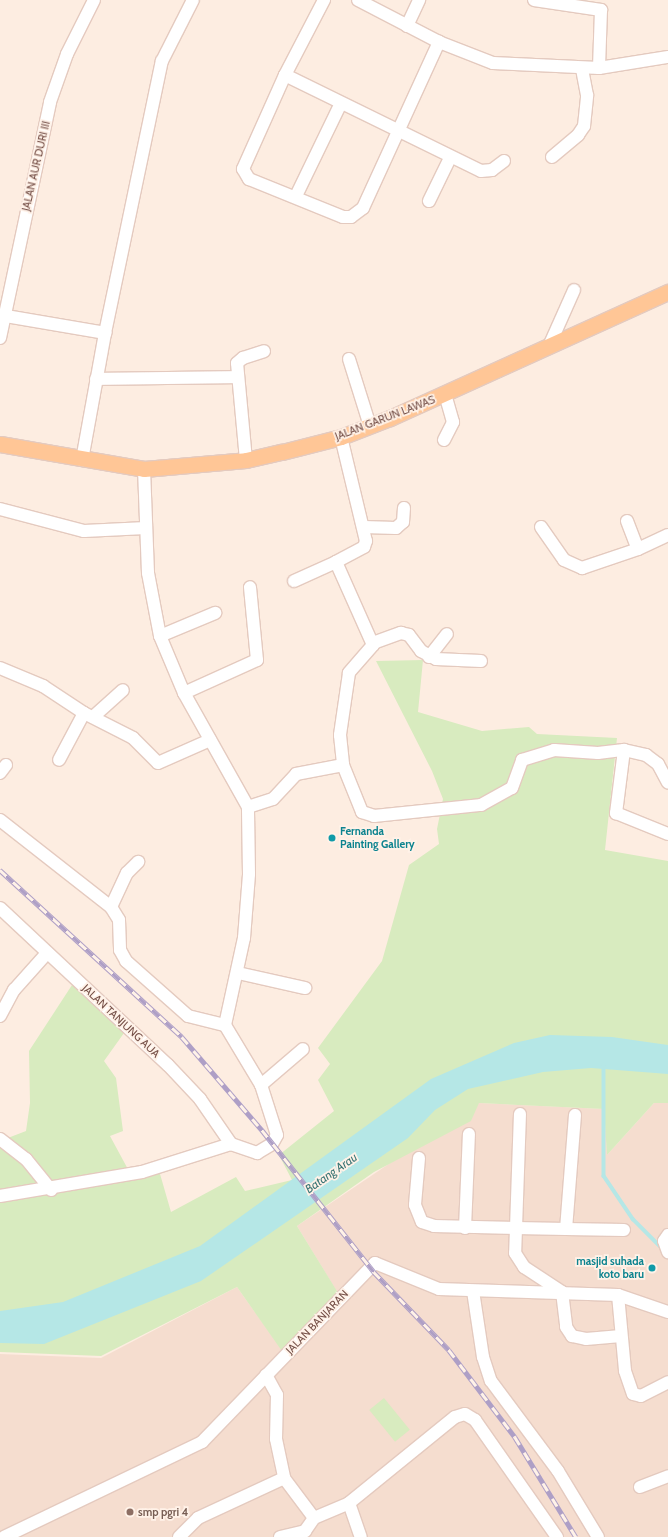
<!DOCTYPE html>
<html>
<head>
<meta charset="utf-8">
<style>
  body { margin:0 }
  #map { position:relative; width:668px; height:1537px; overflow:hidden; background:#fdede1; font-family:Cabin,sans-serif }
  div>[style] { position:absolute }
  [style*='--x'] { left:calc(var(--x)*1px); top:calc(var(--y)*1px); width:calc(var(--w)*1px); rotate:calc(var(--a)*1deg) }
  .residential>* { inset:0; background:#f5ddcf }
  .green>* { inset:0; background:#d8ebbf; transform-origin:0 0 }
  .water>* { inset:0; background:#b5e7e6 }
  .stream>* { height:3.5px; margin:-1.75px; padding:0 1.75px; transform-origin:1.75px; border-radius:1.75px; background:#b5e7e6 }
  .roads { filter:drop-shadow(1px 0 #e4cabf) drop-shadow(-1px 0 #e4cabf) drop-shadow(0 1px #e4cabf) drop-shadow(0 -1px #e4cabf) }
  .minor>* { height:12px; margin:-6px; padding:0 6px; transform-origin:6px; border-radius:6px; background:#fff }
  .major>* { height:15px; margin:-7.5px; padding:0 7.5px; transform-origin:7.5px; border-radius:7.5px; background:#ffc696 }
  .rail>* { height:4.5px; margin-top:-2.25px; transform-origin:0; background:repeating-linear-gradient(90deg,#fff2e8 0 9px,#ae9fc6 0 18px); box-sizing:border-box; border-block:1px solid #ae9fc6 }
  .dots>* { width:11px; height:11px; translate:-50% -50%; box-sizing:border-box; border:2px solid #fff2e8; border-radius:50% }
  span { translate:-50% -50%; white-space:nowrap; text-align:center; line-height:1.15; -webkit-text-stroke:3.5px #fff2e8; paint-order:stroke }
  .street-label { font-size:11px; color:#754f47 }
  .culture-label { font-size:11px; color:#0d838f; font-weight:700 }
  .left { translate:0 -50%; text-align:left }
  .right { translate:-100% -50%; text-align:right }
  .education-label { font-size:11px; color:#785e54; font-weight:700 }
  .water-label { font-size:12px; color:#387474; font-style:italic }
</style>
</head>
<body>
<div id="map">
  <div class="residential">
    <div style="clip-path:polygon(479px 1103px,605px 1109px,607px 1155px,654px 1103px,668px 1103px,668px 1537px,0 1537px,0 1354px,101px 1358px,237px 1287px,284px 1353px,339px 1295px,297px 1226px)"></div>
  </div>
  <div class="green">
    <div style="clip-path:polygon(423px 660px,418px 712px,482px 731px,529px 727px,537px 734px,617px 738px,605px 850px,668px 861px,668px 1103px,654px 1103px,607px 1155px,604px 1109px,479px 1103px,471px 1121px,374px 1172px,297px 1226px,340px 1296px,284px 1354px,237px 1287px,101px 1356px,0 1352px,0 1141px,26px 1131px,30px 1103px,29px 1051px,72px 985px,124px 1033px,104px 1061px,116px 1078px,123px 1131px,110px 1136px,130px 1173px,158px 1167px,171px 1212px,236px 1177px,245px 1191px,292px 1180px,279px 1155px,334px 1111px,318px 1080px,330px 1064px,318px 1048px,382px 961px,409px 865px,439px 844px,437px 829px,443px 799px,432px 771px,376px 661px)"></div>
    <div style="left:384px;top:1398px;width:41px;height:19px;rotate:51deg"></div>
  </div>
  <div class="water">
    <div style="clip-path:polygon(550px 1035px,612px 1037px,668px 1045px,668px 1074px,591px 1068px,543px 1072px,468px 1089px,435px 1110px,408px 1138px,201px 1281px,44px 1344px,0 1343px,0 1311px,63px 1302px,200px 1246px,431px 1079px,514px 1043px)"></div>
  </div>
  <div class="stream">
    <div style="--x:604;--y:1067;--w:109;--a:90"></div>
    <div style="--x:604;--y:1176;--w:52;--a:56"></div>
    <div style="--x:633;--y:1219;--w:40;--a:45"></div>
  </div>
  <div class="roads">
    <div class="minor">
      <div style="--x:324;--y:0;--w:85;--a:117.5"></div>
      <div style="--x:285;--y:75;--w:103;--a:114.1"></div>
      <div style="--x:243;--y:169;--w:12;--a:59"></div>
      <div style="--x:249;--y:179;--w:101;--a:22"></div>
      <div style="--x:343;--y:217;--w:8;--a:0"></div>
      <div style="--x:351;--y:217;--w:15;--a:-37"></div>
      <div style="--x:363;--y:208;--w:183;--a:-65.4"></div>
      <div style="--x:358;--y:0;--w:91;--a:27.4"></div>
      <div style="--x:439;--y:42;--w:58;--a:21.3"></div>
      <div style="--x:493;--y:63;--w:106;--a:2.7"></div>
      <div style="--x:599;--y:68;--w:70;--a:-9.1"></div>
      <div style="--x:534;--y:0;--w:68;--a:8.5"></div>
      <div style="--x:601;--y:10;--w:58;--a:92"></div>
      <div style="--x:407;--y:26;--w:29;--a:-65"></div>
      <div style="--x:285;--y:75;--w:218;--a:26.1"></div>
      <div style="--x:481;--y:171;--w:11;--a:-5"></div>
      <div style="--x:492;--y:170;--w:15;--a:-37"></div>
      <div style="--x:552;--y:157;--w:34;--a:-40"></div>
      <div style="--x:578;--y:135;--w:11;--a:-56"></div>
      <div style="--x:584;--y:126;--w:31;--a:-84"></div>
      <div style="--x:587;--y:95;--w:26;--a:-101"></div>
      <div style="--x:296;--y:196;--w:103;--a:-64.2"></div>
      <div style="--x:429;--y:201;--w:48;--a:-64"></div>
      <div style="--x:0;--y:315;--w:107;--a:9.7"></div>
      <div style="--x:0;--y:338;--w:241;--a:-78"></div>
      <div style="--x:50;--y:102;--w:51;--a:-70.5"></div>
      <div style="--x:67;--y:54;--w:60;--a:-63.4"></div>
      <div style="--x:550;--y:344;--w:59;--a:-66"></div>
      <div style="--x:349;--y:359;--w:70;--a:72.6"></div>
      <div style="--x:96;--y:379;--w:142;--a:-0.8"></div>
      <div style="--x:341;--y:437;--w:107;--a:76.5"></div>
      <div style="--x:366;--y:541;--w:6;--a:108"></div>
      <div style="--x:364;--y:547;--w:32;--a:152"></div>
      <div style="--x:336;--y:562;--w:91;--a:66"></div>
      <div style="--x:373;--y:645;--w:37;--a:131"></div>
      <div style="--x:349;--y:673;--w:63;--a:98.3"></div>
      <div style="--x:340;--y:735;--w:30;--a:84"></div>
      <div style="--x:343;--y:765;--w:51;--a:68"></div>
      <div style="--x:362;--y:812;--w:13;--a:18"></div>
      <div style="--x:374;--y:816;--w:108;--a:-5.9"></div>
      <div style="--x:481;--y:805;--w:35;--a:-29"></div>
      <div style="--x:512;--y:788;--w:30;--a:-70"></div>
      <div style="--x:522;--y:760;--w:34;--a:-17"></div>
      <div style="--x:554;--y:750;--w:44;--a:3.9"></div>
      <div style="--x:598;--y:753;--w:26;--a:-7"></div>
      <div style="--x:624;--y:750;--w:23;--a:13"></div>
      <div style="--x:646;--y:755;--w:15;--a:37"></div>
      <div style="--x:658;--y:764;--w:21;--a:62"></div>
      <div style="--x:444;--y:440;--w:20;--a:-63"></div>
      <div style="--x:453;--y:422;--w:29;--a:-106"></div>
      <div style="--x:82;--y:460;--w:129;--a:-79.7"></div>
      <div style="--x:105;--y:333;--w:278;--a:-78.2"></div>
      <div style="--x:162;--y:61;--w:68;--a:-63.1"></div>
      <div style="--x:246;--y:460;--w:97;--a:-95.3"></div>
      <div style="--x:237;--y:363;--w:8;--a:-40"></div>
      <div style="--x:243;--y:358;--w:22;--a:-18"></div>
      <div style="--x:0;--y:509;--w:87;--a:14.7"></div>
      <div style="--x:84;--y:531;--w:62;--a:-2.8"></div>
      <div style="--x:627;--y:521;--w:30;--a:69"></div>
      <div style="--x:364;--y:527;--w:32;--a:2"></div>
      <div style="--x:396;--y:528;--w:9;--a:-41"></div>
      <div style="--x:403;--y:522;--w:14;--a:-86"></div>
      <div style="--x:541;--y:527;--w:40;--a:55.1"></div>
      <div style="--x:564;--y:560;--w:20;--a:24"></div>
      <div style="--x:582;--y:568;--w:59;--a:-18.7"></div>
      <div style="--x:638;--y:549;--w:33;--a:-25"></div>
      <div style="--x:294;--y:581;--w:46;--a:-24.3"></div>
      <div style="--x:160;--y:636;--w:60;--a:-22.7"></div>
      <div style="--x:373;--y:643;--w:30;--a:-20"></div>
      <div style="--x:401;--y:633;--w:8;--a:14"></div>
      <div style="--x:409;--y:635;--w:20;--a:53"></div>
      <div style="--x:421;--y:651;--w:17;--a:28"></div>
      <div style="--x:436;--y:659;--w:45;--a:2.5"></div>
      <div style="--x:429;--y:657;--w:29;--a:-52"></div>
      <div style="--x:0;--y:668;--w:47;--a:22.7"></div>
      <div style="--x:43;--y:686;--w:49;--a:33.4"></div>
      <div style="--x:84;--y:713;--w:53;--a:118"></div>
      <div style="--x:184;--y:693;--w:80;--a:-24.3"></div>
      <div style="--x:257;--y:660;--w:73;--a:-95.5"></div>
      <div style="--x:84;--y:713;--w:55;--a:27"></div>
      <div style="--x:133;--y:738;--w:35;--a:45"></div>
      <div style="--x:158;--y:763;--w:57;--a:-23.9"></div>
      <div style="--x:93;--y:717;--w:40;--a:-42"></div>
      <div style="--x:624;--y:750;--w:64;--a:97.2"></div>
      <div style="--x:616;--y:813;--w:56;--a:22"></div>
      <div style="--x:0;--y:773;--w:10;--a:-53"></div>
      <div style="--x:248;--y:807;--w:26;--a:-18"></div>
      <div style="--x:273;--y:799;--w:34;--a:-47"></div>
      <div style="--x:296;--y:774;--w:48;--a:-10.8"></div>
      <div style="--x:0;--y:820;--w:141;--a:38.1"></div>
      <div style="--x:111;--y:907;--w:38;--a:-65"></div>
      <div style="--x:127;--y:873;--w:16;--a:-45"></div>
      <div style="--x:111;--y:907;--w:15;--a:58"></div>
      <div style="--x:119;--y:920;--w:30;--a:88"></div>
      <div style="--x:120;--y:950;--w:13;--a:61"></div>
      <div style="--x:126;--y:961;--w:83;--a:41.6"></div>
      <div style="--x:188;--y:1016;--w:38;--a:14"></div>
      <div style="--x:0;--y:908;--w:230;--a:43.1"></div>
      <div style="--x:168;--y:1065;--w:47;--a:46.7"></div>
      <div style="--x:200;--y:1099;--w:55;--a:55.4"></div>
      <div style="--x:238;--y:973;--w:69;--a:12.6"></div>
      <div style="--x:0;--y:1016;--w:30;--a:-62"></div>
      <div style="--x:14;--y:990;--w:50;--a:-48.3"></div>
      <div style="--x:261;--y:1085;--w:55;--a:-40.6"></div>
      <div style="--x:575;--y:1115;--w:114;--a:94.5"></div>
      <div style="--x:566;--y:1229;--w:50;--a:-178.9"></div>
      <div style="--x:516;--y:1228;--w:25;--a:92"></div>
      <div style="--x:515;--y:1253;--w:17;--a:57"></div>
      <div style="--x:524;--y:1267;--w:45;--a:33.3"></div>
      <div style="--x:562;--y:1292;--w:35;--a:83"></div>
      <div style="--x:566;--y:1327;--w:11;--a:56"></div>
      <div style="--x:572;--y:1336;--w:14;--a:12"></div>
      <div style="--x:586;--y:1339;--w:35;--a:-5"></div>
      <div style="--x:0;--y:1139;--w:33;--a:38"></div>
      <div style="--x:26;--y:1159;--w:40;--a:51"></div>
      <div style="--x:419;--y:1158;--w:47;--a:94.9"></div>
      <div style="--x:415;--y:1205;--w:18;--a:68"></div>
      <div style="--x:422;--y:1222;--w:13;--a:18"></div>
      <div style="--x:434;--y:1226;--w:82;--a:1.4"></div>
      <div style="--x:516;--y:1228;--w:114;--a:-88"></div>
      <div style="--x:0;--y:1196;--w:144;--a:-9.6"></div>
      <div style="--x:142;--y:1172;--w:93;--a:-17.5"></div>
      <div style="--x:231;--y:1144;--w:28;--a:19"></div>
      <div style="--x:257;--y:1153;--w:17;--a:-31"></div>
      <div style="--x:272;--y:1144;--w:10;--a:-61"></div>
      <div style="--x:277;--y:1135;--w:52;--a:-107.7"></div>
      <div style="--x:261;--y:1085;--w:70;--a:-121"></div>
      <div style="--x:225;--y:1025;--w:89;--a:-77.7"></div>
      <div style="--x:244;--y:938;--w:64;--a:-85.5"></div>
      <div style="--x:249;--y:874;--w:67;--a:-90.9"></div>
      <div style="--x:248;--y:807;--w:131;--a:-119.3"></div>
      <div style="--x:184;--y:693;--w:62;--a:-112.8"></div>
      <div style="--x:160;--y:636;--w:64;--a:-100.8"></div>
      <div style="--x:148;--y:573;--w:104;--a:-92.2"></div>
      <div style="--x:465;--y:1228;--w:94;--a:-87.6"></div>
      <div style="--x:566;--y:1229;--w:58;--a:1"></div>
      <div style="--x:668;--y:1235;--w:7;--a:124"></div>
      <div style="--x:664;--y:1241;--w:12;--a:70"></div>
      <div style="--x:473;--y:1291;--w:67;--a:81.4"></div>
      <div style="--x:483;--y:1357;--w:25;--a:72"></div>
      <div style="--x:491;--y:1381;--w:112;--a:53.3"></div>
      <div style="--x:558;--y:1471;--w:77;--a:58.8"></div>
      <div style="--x:618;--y:1295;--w:76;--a:84.7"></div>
      <div style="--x:625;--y:1371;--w:24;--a:71"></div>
      <div style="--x:633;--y:1394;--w:8;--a:14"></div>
      <div style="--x:641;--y:1396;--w:30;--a:-27"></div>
      <div style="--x:266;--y:1375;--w:23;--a:61"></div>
      <div style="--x:277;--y:1395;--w:44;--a:91.3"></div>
      <div style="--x:276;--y:1439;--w:40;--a:78"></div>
      <div style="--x:284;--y:1478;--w:50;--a:53.1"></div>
      <div style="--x:314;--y:1518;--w:38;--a:-23"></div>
      <div style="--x:349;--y:1503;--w:136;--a:-39.1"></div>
      <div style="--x:455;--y:1417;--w:10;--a:-17"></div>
      <div style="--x:465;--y:1414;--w:12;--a:31"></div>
      <div style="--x:475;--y:1420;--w:143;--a:55"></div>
      <div style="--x:640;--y:1487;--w:30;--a:-21"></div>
      <div style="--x:349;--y:1503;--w:36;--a:71"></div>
      <div style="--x:4;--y:1537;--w:220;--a:-25.6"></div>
      <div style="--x:202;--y:1442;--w:249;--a:-46"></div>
      <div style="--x:375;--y:1263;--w:69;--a:22.1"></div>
      <div style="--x:439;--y:1289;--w:179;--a:1.9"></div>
      <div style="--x:618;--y:1295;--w:53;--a:18.8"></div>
      <div style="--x:179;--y:1537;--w:27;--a:-45"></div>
      <div style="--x:198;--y:1518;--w:95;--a:-24.9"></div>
      <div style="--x:280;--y:1537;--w:26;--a:-13"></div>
      <div style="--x:305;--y:1531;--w:16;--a:-55"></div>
    </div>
    <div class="major">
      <div style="--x:0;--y:444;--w:146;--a:9.8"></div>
      <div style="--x:144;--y:469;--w:102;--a:-5"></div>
      <div style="--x:246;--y:460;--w:37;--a:-13"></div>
      <div style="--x:282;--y:452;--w:61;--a:-14.3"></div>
      <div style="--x:341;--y:437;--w:53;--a:-21.2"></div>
      <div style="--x:390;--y:418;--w:305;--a:-24.4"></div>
    </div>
  </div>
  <div class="rail">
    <div style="--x:0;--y:870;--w:247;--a:42.5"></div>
    <div style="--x:182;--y:1037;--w:123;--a:49.3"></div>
    <div style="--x:262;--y:1130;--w:181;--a:51.7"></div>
    <div style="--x:374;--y:1272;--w:108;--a:46.1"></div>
    <div style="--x:449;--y:1350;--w:109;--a:52.8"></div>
    <div style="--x:515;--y:1437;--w:117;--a:58.6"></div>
  </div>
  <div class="dots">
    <div style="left:332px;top:838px;background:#0f9aa8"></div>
    <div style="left:652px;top:1268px;background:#0f9aa8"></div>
    <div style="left:130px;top:1512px;background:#8d6e63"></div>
  </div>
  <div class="street-label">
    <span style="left:36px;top:166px;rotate:-77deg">JALAN AUR DURI III</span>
    <span style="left:385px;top:418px;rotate:-21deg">JALAN GARUN LAWAS</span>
    <span style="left:121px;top:1021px;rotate:43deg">JALAN TANJUNG AUA</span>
    <span style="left:317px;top:1322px;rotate:-46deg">JALAN BANJARAN</span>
  </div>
  <div class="culture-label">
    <span class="left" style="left:340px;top:838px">Fernanda<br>Painting Gallery</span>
    <span class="right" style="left:644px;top:1268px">masjid suhada<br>koto baru</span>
  </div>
  <div class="education-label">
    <span class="left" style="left:138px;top:1512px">smp pgri 4</span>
  </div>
  <div class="water-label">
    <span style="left:331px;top:1173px;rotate:-35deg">Batang Arau</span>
  </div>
</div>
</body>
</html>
